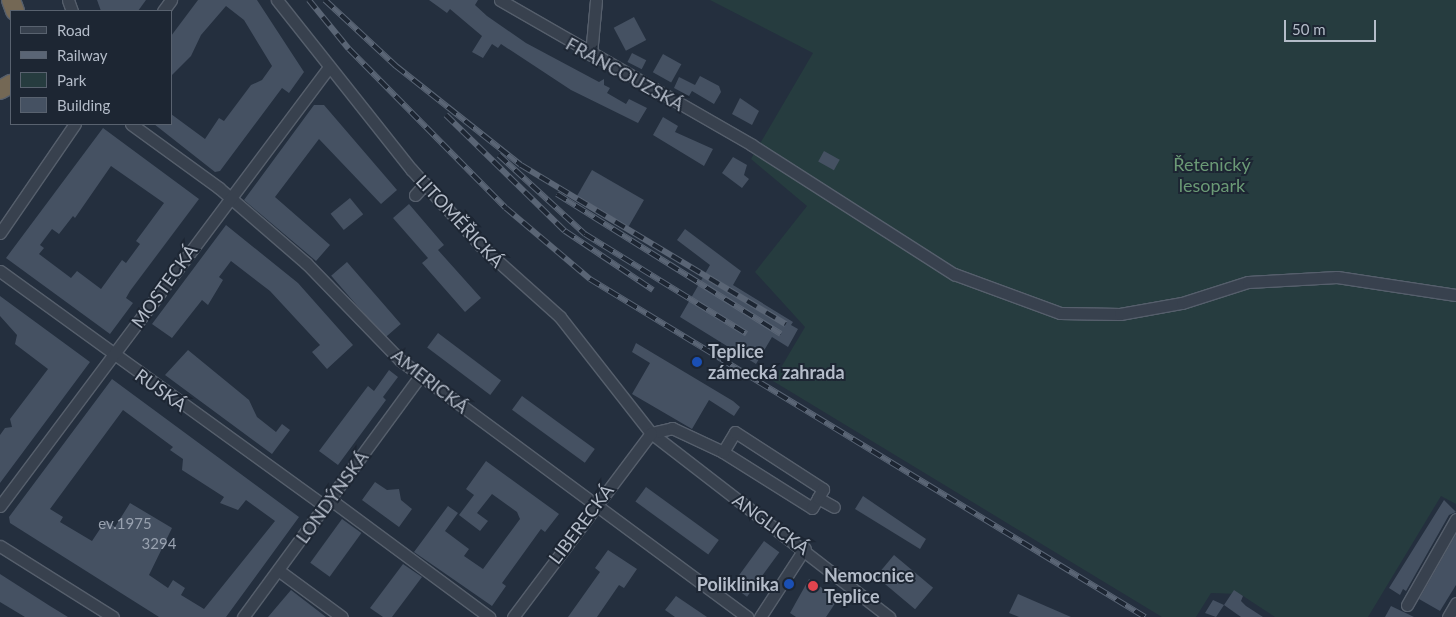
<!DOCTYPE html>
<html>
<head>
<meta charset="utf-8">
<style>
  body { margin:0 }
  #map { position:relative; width:1456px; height:617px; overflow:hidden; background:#242f3e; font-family:Lato,sans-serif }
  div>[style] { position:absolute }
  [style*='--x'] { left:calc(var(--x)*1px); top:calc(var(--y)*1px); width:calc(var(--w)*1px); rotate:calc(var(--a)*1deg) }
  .green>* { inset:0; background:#263c3f }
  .building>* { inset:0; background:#455162; transform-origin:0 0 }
  .roads { filter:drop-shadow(1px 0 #565f6c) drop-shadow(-1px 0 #565f6c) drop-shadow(0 1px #565f6c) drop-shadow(0 -1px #565f6c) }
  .minor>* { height:11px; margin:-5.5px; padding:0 5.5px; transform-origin:5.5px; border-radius:5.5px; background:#38414e }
  .highway>* { height:18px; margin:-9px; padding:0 9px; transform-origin:9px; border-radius:9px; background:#746855 }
  .rail>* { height:5.5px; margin-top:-2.75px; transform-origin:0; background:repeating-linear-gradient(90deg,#1d2633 0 11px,#5a6575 0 22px); box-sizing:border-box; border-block:1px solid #5a6575 }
  .dots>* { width:14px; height:14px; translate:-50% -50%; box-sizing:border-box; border:2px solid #1d2633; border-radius:50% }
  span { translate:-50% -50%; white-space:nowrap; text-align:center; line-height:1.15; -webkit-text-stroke:4px #1d2633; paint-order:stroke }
  .number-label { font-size:15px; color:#98a1af }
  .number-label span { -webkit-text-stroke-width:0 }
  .street-label { font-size:18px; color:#b4bcc9 }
  .park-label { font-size:18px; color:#6b9a76 }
  .poi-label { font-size:18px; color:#b4bcc9; font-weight:700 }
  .left { translate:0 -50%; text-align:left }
  .right { translate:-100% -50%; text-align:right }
  .legend { position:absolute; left:10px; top:10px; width:162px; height:115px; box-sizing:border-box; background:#1d2633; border:1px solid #59626f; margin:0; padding:6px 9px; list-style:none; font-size:15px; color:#b4bcc9 }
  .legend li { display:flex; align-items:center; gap:10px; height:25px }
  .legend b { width:25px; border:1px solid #59626f }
  .scale { position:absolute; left:1284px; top:20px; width:92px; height:22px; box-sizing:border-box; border:2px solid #b4bcc9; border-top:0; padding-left:6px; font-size:15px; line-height:18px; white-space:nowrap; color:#b4bcc9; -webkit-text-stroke:4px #1d2633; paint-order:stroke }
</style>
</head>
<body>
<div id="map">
  <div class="green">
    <div style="clip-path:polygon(710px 0,1456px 0,1456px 504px,1441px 496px,1368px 617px,1275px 617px,1240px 594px,1211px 593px,1196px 617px,1162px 617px,773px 381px,805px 327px,755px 272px,807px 206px,751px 159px,813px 53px)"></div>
  </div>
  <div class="building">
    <div style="clip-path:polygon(97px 0,146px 0,138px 11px,101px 11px)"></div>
    <div style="clip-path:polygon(198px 0,257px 0,304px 72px,289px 93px,282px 88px,220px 171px,215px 172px,154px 124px,171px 124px,171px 114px,205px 139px,219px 118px,224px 121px,251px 85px,262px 80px,272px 66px,244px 20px,226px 6px,201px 35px,191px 56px,171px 76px,171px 36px)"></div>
    <div style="clip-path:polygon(429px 0,478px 0,475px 5px,487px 16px,526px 43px,599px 82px,604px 79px,604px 85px,610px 88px,607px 93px,626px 104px,629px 99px,647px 108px,638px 123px,571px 90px,501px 44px,498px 48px,492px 44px,483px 58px,472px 52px,482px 36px,450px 9px,447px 13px)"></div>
    <div style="left:634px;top:17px;width:26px;height:23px;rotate:62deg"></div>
    <div style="left:632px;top:53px;width:16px;height:10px;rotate:27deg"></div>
    <div style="left:663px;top:54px;width:21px;height:21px;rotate:29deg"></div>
    <div style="clip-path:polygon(700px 76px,719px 86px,721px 92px,714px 104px,692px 91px,689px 96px,674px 88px,679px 77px,695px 85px)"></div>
    <div style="clip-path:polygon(740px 98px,759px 111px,752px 125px,732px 114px)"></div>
    <div style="clip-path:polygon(314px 105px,324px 105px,397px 190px,381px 204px,319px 139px,275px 197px,330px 245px,316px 261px,244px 200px)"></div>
    <div style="clip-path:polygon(663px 117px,678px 126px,675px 132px,713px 149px,704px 166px,653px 135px)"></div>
    <div style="clip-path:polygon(evenodd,103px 128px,199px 199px,130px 291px,126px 298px,133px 303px,110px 334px,6px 258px,103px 128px,111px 166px,164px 203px,136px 241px,140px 244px,126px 263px,122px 260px,101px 289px,77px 271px,71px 278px,39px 254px,44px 248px,40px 245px,52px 229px,59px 234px,73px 216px,75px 218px,111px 166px)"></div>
    <div style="left:824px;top:151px;width:18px;height:12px;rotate:29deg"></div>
    <div style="clip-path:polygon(733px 157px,747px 165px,744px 175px,749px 179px,742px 188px,722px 173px)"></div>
    <div style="left:592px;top:170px;width:60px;height:31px;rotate:30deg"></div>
    <div style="left:350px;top:198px;width:21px;height:25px;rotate:51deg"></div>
    <div style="clip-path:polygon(409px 204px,444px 245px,438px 250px,481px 298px,465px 312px,422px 263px,428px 258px,393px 218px)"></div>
    <div style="clip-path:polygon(226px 225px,298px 283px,353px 345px,327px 369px,312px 352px,320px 345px,270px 291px,231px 261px,219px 277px,223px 280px,208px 305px,202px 300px,172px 338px,152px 324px)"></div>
    <div style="clip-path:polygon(685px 229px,741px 271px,733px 285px,793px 322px,791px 325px,798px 329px,788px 347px,772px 337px,756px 364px,680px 317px,710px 265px,677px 240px)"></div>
    <div style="left:347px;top:262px;width:82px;height:21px;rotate:49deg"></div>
    <div style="clip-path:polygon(0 296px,90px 362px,0 483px,0 435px,5px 428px,12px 427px,10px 419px,48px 369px,15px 344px,17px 335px,0 316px)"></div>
    <div style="left:438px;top:333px;width:79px;height:18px;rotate:37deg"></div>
    <div style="clip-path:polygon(636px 343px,733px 401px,740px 407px,734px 416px,709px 400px,692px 429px,632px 394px,650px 363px,632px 352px)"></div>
    <div style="clip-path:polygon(188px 350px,249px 400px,257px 417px,276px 432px,282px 424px,290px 430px,272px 454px,165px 375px)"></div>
    <div style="clip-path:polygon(389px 370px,398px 377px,383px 397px,386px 400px,338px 465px,319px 451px,368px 386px,374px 391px)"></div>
    <div style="clip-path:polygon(evenodd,112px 379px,299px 517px,226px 617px,159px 617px,10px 523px,9px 517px,112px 379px,123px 410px,173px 447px,170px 450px,183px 459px,182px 470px,224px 497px,220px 503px,238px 510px,246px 500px,275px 521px,204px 609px,181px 595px,185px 588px,173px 580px,168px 588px,149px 575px,172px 528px,130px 503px,115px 527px,106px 520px,92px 541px,60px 522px,63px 517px,50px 509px,123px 410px)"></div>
    <div style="left:522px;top:396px;width:90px;height:17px;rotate:36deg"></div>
    <div style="clip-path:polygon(486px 461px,559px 514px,545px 532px,541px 529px,502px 583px,506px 586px,492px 606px,414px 552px,448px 506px,458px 513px,445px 531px,469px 549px,464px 556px,483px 569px,520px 519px,517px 512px,492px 494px,477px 513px,488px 521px,480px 531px,459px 515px,474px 495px,466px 489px)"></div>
    <div style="clip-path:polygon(375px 482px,387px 490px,399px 489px,401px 500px,412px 509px,399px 527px,362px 500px)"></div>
    <div style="left:646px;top:487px;width:90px;height:18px;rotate:36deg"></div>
    <div style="clip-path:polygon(863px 496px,926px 539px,920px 549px,855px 509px)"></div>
    <div style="clip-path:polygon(1444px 500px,1456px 512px,1449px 515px,1406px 591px,1403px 589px,1400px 595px,1389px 588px)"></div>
    <div style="left:342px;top:519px;width:24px;height:54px;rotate:36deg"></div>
    <div style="clip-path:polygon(1456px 534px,1456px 585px,1440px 611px,1419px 599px)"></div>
    <div style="left:764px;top:541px;width:19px;height:55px;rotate:36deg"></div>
    <div style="clip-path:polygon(608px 550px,637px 569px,624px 588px,619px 585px,597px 617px,568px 617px,600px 572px,595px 568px)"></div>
    <div style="left:894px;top:555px;width:51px;height:28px;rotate:40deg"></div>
    <div style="clip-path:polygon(403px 564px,422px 577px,392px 617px,383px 617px,370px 608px)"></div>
    <div style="clip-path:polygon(0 574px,50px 606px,68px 617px,25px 617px,0 602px)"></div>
    <div style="clip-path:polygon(809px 579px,838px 599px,826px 617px,796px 617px,790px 613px)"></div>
    <div style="clip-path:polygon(291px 590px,326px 617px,268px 617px)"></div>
    <div style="clip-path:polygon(1234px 590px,1243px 596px,1241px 601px,1246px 606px,1263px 617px,1241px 617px,1224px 605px,1216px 617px,1205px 613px,1213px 600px,1224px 605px)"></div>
    <div style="clip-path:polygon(1018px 594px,1071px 617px,1019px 617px,1009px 613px)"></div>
    <div style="clip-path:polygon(676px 596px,707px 617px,675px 617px,665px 610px)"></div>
    <div style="clip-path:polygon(1391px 606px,1414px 617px,1385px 617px)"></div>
  </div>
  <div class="roads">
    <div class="minor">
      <div style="--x:68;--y:0;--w:12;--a:70"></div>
      <div style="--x:277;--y:0;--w:216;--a:51.6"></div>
      <div style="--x:411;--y:169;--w:104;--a:47.7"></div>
      <div style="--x:481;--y:246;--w:106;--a:41.9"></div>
      <div style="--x:560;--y:317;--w:147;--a:51.9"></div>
      <div style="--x:651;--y:433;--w:301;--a:37.7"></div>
      <div style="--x:500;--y:0;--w:291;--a:29.9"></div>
      <div style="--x:752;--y:145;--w:240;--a:32.6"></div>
      <div style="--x:954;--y:274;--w:113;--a:20.2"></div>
      <div style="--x:1060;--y:313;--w:60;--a:1"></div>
      <div style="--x:1120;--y:314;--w:63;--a:-10.1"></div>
      <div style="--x:1182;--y:303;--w:69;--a:-17.7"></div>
      <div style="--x:1248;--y:282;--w:89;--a:-3.2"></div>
      <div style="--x:1337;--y:277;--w:120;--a:8.6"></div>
      <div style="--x:163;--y:11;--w:14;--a:-54"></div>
      <div style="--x:591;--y:55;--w:55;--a:-84.8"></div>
      <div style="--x:131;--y:124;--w:109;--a:36"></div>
      <div style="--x:219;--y:188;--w:115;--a:40.8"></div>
      <div style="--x:306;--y:263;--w:135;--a:45.9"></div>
      <div style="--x:400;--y:360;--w:432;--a:36.5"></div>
      <div style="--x:415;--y:195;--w:15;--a:-48"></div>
      <div style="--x:0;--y:233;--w:132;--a:-55.5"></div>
      <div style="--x:0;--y:271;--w:401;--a:35.9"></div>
      <div style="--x:651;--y:433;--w:22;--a:-13"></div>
      <div style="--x:672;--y:428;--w:56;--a:25.2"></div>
      <div style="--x:723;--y:452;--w:105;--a:32.2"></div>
      <div style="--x:812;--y:508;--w:12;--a:-59"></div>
      <div style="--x:818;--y:498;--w:18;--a:29"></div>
      <div style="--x:723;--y:452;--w:23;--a:-59"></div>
      <div style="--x:735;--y:432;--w:105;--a:32.9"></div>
      <div style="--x:823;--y:489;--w:10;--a:119"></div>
      <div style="--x:331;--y:500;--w:197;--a:36.5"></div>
      <div style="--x:0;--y:506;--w:549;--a:-53.15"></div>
      <div style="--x:0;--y:546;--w:133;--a:32.1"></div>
      <div style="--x:278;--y:570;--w:79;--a:36.3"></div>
      <div style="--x:1407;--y:605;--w:99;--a:-60.3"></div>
      <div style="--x:243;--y:617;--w:299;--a:-53.7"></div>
      <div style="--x:513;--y:617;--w:230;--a:-53.1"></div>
      <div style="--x:760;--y:617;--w:82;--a:-56.9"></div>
      <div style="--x:1448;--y:617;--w:16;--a:-60"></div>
    </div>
    <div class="highway">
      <div style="--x:11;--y:0;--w:12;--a:70"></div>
      <div style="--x:0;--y:90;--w:13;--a:-29"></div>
    </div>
  </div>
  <div class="rail">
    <div style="--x:309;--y:0;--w:63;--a:50.8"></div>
    <div style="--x:349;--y:49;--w:223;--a:45.4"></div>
    <div style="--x:506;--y:208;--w:110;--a:40.2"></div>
    <div style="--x:590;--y:279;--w:650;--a:31.34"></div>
    <div style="--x:325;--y:0;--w:97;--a:42.9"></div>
    <div style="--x:396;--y:66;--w:159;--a:38.4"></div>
    <div style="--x:521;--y:165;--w:309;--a:31"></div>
    <div style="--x:446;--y:115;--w:166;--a:44.3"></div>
    <div style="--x:565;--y:231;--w:106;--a:33.8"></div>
    <div style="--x:499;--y:155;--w:117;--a:42.6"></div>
    <div style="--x:585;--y:234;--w:190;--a:31.7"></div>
    <div style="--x:557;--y:194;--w:264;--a:32"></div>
  </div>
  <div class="dots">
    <div style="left:697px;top:362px;background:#1a4fb4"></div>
    <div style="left:789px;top:584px;background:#1a4fb4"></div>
    <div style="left:813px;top:586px;background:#e0444e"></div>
  </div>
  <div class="number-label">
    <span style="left:125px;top:524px">ev.1975</span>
    <span style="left:159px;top:544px">3294</span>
  </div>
  <div class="street-label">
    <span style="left:625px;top:74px;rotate:29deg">FRANCOUZSKÁ</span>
    <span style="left:460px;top:221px;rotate:47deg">LITOMĚŘICKÁ</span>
    <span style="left:164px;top:286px;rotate:-54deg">MOSTECKÁ</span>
    <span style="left:430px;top:381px;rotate:38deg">AMERICKÁ</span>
    <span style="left:161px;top:390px;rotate:36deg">RUSKÁ</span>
    <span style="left:332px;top:497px;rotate:-54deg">LONDÝNSKÁ</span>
    <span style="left:581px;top:524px;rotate:-53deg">LIBERECKÁ</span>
    <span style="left:771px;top:524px;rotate:36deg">ANGLICKÁ</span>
  </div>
  <div class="park-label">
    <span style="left:1212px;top:175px">Řetenický<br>lesopark</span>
  </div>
  <div class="poi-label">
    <span class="left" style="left:708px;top:362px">Teplice<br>zámecká zahrada</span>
    <span class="left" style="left:824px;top:586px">Nemocnice<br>Teplice</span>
    <span class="right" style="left:779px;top:584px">Poliklinika</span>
  </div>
  <ul class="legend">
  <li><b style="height:6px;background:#38414e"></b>Road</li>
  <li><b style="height:6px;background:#5a6575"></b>Railway</li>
  <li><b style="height:14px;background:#263c3f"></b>Park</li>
  <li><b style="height:14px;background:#455162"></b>Building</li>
  </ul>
  <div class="scale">50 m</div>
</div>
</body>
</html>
